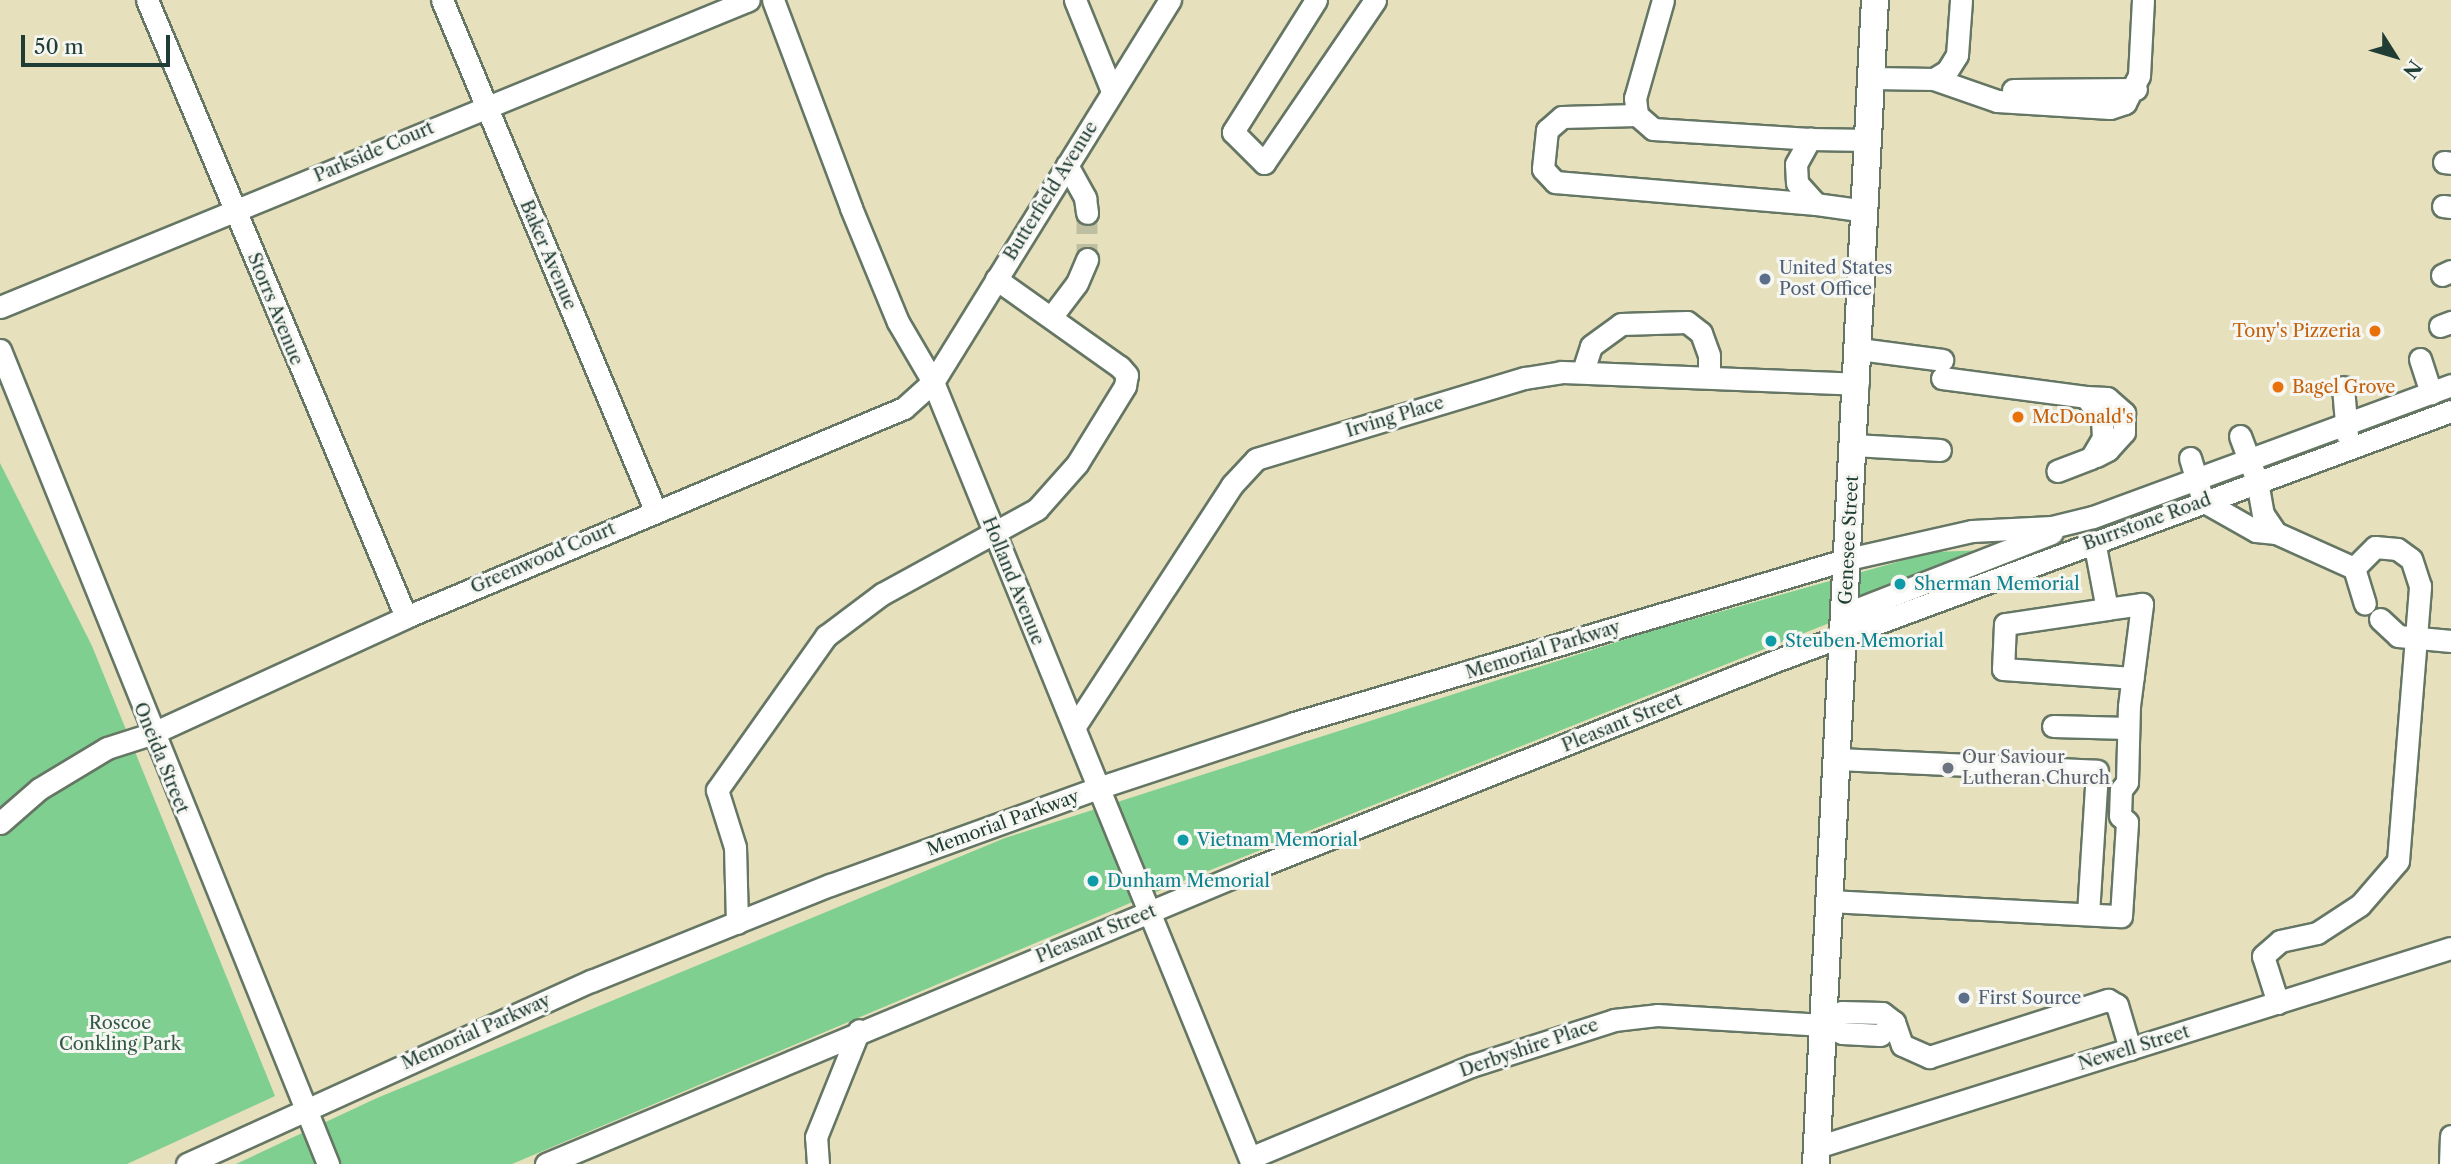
<!DOCTYPE html>
<html>
<head>
<meta charset="utf-8">
<style>
  body { margin:0 }
  #map { position:relative; width:2451px; height:1164px; overflow:hidden; background:#e6e0bc; font-family:"Libre Caslon Text",serif }
  div>[style] { position:absolute }
  [style*='--x'] { left:calc(var(--x)*1px); top:calc(var(--y)*1px); width:calc(var(--w)*1px); rotate:calc(var(--a)*1deg) }
  .green>* { inset:0; background:#7fcf90 }
  .minor-tunnel>* { height:21px; margin-top:-10.5px; transform-origin:0; background:repeating-linear-gradient(90deg,#bebfa1 0 21px,transparent 0 31px) }
  .roads { filter:drop-shadow(2px 0 #657664) drop-shadow(-2px 0 #657664) drop-shadow(0 2px #657664) drop-shadow(0 -2px #657664) }
  .minor>* { height:21px; margin:-10.5px; padding:0 10.5px; transform-origin:10.5px; border-radius:10.5px; background:#fff }
  .major>* { height:26px; margin:-13px; padding:0 13px; transform-origin:13px; border-radius:13px; background:#fff }
  .dots>* { width:19px; height:19px; translate:-50% -50%; box-sizing:border-box; border:4px solid #f6f6f2; border-radius:50% }
  span { translate:-50% -50%; white-space:nowrap; text-align:center; line-height:1.15; -webkit-text-stroke:6px #f6f6f2; paint-order:stroke }
  .street-label { font-size:18px; color:#1f3d34 }
  .service-label { font-size:18px; color:#4e5e75 }
  .left { translate:0 -50%; text-align:left }
  .food-label { font-size:18px; color:#c56008 }
  .right { translate:-100% -50%; text-align:right }
  .culture-label { font-size:18px; color:#0d838f }
  .worship-label { font-size:18px; color:#5b616d }
  .park-label { font-size:18px; color:#325a46 }
  .north { position:absolute; left:2360px; top:21px; width:70px; height:70px; -webkit-text-stroke:5px #f6f6f2; paint-order:stroke; rotate:127deg; font-size:19px; font-weight:700; line-height:28px; text-align:center; color:#1f3d34 }
  .north::after { content:''; display:block; margin:auto; width:24px; height:32px; background:#1f3d34; clip-path:polygon(50% 0,100% 100%,50% 72%,0 100%) }
  .scale { position:absolute; left:21px; top:35px; width:149px; height:32px; box-sizing:border-box; border:4px solid #1f3d34; border-top:0; padding-left:9px; font-size:21px; line-height:24px; white-space:nowrap; color:#1f3d34; -webkit-text-stroke:5px #f6f6f2; paint-order:stroke }
</style>
</head>
<body>
<div id="map">
  <div class="green">
    <div style="clip-path:polygon(0 463px,92px 646px,275px 1096px,127px 1164px,0 1164px)"></div>
    <div style="clip-path:polygon(2015px 549px,1168px 887px,512px 1164px,236px 1164px,377px 1098px,1005px 838px,1648px 632px,1933px 552px)"></div>
  </div>
  <div class="minor-tunnel">
    <div style="--x:1087;--y:213;--w:46;--a:90"></div>
  </div>
  <div class="roads">
    <div class="minor">
      <div style="--x:147;--y:0;--w:669;--a:67.23"></div>
      <div style="--x:442;--y:0;--w:553;--a:67.33"></div>
      <div style="--x:773;--y:0;--w:222;--a:69.4"></div>
      <div style="--x:851;--y:208;--w:123;--a:67.6"></div>
      <div style="--x:898;--y:322;--w:69;--a:59.7"></div>
      <div style="--x:933;--y:382;--w:845;--a:67.81"></div>
      <div style="--x:1075;--y:0;--w:98;--a:67.9"></div>
      <div style="--x:1316;--y:0;--w:156;--a:122.2"></div>
      <div style="--x:1233;--y:132;--w:44;--a:45"></div>
      <div style="--x:1264;--y:163;--w:197;--a:-55.7"></div>
      <div style="--x:1663;--y:0;--w:102;--a:105.9"></div>
      <div style="--x:1635;--y:98;--w:17;--a:83"></div>
      <div style="--x:1637;--y:115;--w:21;--a:41"></div>
      <div style="--x:1653;--y:129;--w:157;--a:3.6"></div>
      <div style="--x:1872;--y:78;--w:62;--a:0.9"></div>
      <div style="--x:1934;--y:79;--w:15;--a:-32"></div>
      <div style="--x:1947;--y:71;--w:19;--a:-58"></div>
      <div style="--x:1957;--y:55;--w:55;--a:-85.8"></div>
      <div style="--x:1934;--y:79;--w:67;--a:19.2"></div>
      <div style="--x:1997;--y:101;--w:113;--a:3.5"></div>
      <div style="--x:2110;--y:108;--w:16;--a:-18"></div>
      <div style="--x:2125;--y:103;--w:30;--a:-63"></div>
      <div style="--x:2139;--y:76;--w:76;--a:-87"></div>
      <div style="--x:2013;--y:90;--w:123;--a:-0.5"></div>
      <div style="--x:1637;--y:115;--w:75;--a:178.5"></div>
      <div style="--x:1562;--y:117;--w:20;--a:139"></div>
      <div style="--x:1547;--y:130;--w:39;--a:96"></div>
      <div style="--x:1543;--y:169;--w:18;--a:47"></div>
      <div style="--x:1555;--y:182;--w:262;--a:4.8"></div>
      <div style="--x:2444;--y:162;--w:7;--a:8"></div>
      <div style="--x:1067;--y:165;--w:38;--a:61"></div>
      <div style="--x:1085;--y:198;--w:15;--a:82"></div>
      <div style="--x:2443;--y:206;--w:8;--a:7"></div>
      <div style="--x:1866;--y:211;--w:50;--a:-172"></div>
      <div style="--x:1816;--y:204;--w:28;--a:-132"></div>
      <div style="--x:1797;--y:183;--w:19;--a:-93"></div>
      <div style="--x:1796;--y:164;--w:29;--a:-61"></div>
      <div style="--x:1810;--y:139;--w:59;--a:1"></div>
      <div style="--x:2442;--y:275;--w:10;--a:-24"></div>
      <div style="--x:0;--y:307;--w:809;--a:-22.29"></div>
      <div style="--x:1052;--y:316;--w:41;--a:-52.9"></div>
      <div style="--x:1077;--y:283;--w:26;--a:-67"></div>
      <div style="--x:2440;--y:326;--w:12;--a:-20"></div>
      <div style="--x:1859;--y:349;--w:84;--a:7.5"></div>
      <div style="--x:0;--y:350;--w:878;--a:68.05"></div>
      <div style="--x:2420;--y:359;--w:36;--a:72"></div>
      <div style="--x:1583;--y:371;--w:26;--a:-72"></div>
      <div style="--x:1591;--y:346;--w:37;--a:-36"></div>
      <div style="--x:1621;--y:324;--w:66;--a:-1.7"></div>
      <div style="--x:1687;--y:322;--w:18;--a:38"></div>
      <div style="--x:1701;--y:333;--w:23;--a:70"></div>
      <div style="--x:1709;--y:355;--w:21;--a:90"></div>
      <div style="--x:1942;--y:378;--w:145;--a:7.5"></div>
      <div style="--x:2086;--y:397;--w:27;--a:54"></div>
      <div style="--x:2102;--y:419;--w:19;--a:87"></div>
      <div style="--x:2103;--y:438;--w:23;--a:121"></div>
      <div style="--x:2091;--y:458;--w:36;--a:159"></div>
      <div style="--x:2343;--y:387;--w:48;--a:85.2"></div>
      <div style="--x:2086;--y:397;--w:21;--a:3"></div>
      <div style="--x:2107;--y:398;--w:23;--a:41"></div>
      <div style="--x:2124;--y:413;--w:19;--a:90"></div>
      <div style="--x:2124;--y:432;--w:24;--a:132"></div>
      <div style="--x:2108;--y:450;--w:13;--a:153"></div>
      <div style="--x:2240;--y:436;--w:48;--a:69.3"></div>
      <div style="--x:2257;--y:481;--w:34;--a:80"></div>
      <div style="--x:2263;--y:514;--w:23;--a:56"></div>
      <div style="--x:1854;--y:445;--w:86;--a:3.3"></div>
      <div style="--x:2190;--y:458;--w:45;--a:73.2"></div>
      <div style="--x:2203;--y:501;--w:61;--a:29.5"></div>
      <div style="--x:2256;--y:531;--w:20;--a:6"></div>
      <div style="--x:2276;--y:533;--w:85;--a:24.2"></div>
      <div style="--x:2354;--y:568;--w:37;--a:73"></div>
      <div style="--x:2107;--y:609;--w:103;--a:171.6"></div>
      <div style="--x:2005;--y:624;--w:45;--a:92.5"></div>
      <div style="--x:2003;--y:669;--w:130;--a:4"></div>
      <div style="--x:1845;--y:614;--w:222;--a:-21.4"></div>
      <div style="--x:2380;--y:619;--w:25;--a:43"></div>
      <div style="--x:2398;--y:636;--w:53;--a:5.4"></div>
      <div style="--x:1075;--y:726;--w:288;--a:-56.9"></div>
      <div style="--x:1232;--y:485;--w:35;--a:-47"></div>
      <div style="--x:1256;--y:459;--w:281;--a:-16.8"></div>
      <div style="--x:1525;--y:378;--w:36;--a:-9"></div>
      <div style="--x:1561;--y:372;--w:297;--a:2.3"></div>
      <div style="--x:2053;--y:726;--w:75;--a:1.5"></div>
      <div style="--x:1837;--y:759;--w:260;--a:2.6"></div>
      <div style="--x:2097;--y:771;--w:143;--a:93.6"></div>
      <div style="--x:0;--y:823;--w:52;--a:-41.1"></div>
      <div style="--x:39;--y:789;--w:79;--a:-31.1"></div>
      <div style="--x:107;--y:748;--w:46;--a:-17.7"></div>
      <div style="--x:151;--y:734;--w:281;--a:-24.6"></div>
      <div style="--x:406;--y:617;--w:540;--a:-22.77"></div>
      <div style="--x:904;--y:408;--w:39;--a:-42"></div>
      <div style="--x:933;--y:382;--w:450;--a:-58.2"></div>
      <div style="--x:1830;--y:901;--w:291;--a:3"></div>
      <div style="--x:2121;--y:916;--w:94;--a:-86.3"></div>
      <div style="--x:2127;--y:822;--w:9;--a:-139"></div>
      <div style="--x:2120;--y:816;--w:26;--a:-88"></div>
      <div style="--x:2121;--y:790;--w:10;--a:-53"></div>
      <div style="--x:2127;--y:782;--w:76;--a:-88.5"></div>
      <div style="--x:2129;--y:706;--w:103;--a:-82.7"></div>
      <div style="--x:2142;--y:604;--w:35;--a:172"></div>
      <div style="--x:2107;--y:609;--w:69;--a:-100.8"></div>
      <div style="--x:737;--y:923;--w:76;--a:-91.5"></div>
      <div style="--x:735;--y:847;--w:60;--a:-107.5"></div>
      <div style="--x:717;--y:790;--w:189;--a:-54.7"></div>
      <div style="--x:826;--y:636;--w:70;--a:-36.9"></div>
      <div style="--x:882;--y:594;--w:177;--a:-28.7"></div>
      <div style="--x:1037;--y:509;--w:60;--a:-48.4"></div>
      <div style="--x:1077;--y:464;--w:92;--a:-58.4"></div>
      <div style="--x:1125;--y:386;--w:11;--a:-80"></div>
      <div style="--x:1127;--y:375;--w:11;--a:-131"></div>
      <div style="--x:1120;--y:367;--w:152;--a:-144.6"></div>
      <div style="--x:2278;--y:1003;--w:49;--a:-107.7"></div>
      <div style="--x:2263;--y:956;--w:23;--a:-41"></div>
      <div style="--x:2280;--y:941;--w:38;--a:-12"></div>
      <div style="--x:2317;--y:933;--w:51;--a:-33.1"></div>
      <div style="--x:2360;--y:905;--w:58;--a:-49.2"></div>
      <div style="--x:2398;--y:861;--w:276;--a:-85.4"></div>
      <div style="--x:2420;--y:586;--w:28;--a:-108"></div>
      <div style="--x:2411;--y:559;--w:17;--a:-144"></div>
      <div style="--x:2397;--y:549;--w:22;--a:-175"></div>
      <div style="--x:2375;--y:547;--w:30;--a:135"></div>
      <div style="--x:1894;--y:1022;--w:19;--a:137"></div>
      <div style="--x:1880;--y:1035;--w:38;--a:-177"></div>
      <div style="--x:1842;--y:1033;--w:20;--a:-156"></div>
      <div style="--x:1824;--y:1025;--w:22;--a:-36"></div>
      <div style="--x:1842;--y:1012;--w:40;--a:1.4"></div>
      <div style="--x:1882;--y:1013;--w:15;--a:37"></div>
      <div style="--x:1894;--y:1022;--w:24;--a:71"></div>
      <div style="--x:1902;--y:1045;--w:30;--a:24"></div>
      <div style="--x:1929;--y:1057;--w:188;--a:-17.7"></div>
      <div style="--x:2108;--y:1000;--w:10;--a:29"></div>
      <div style="--x:2117;--y:1005;--w:46;--a:73.5"></div>
      <div style="--x:1817;--y:1147;--w:664;--a:-17.43"></div>
      <div style="--x:1250;--y:1158;--w:239;--a:-22.6"></div>
      <div style="--x:1471;--y:1066;--w:150;--a:-17.8"></div>
      <div style="--x:1614;--y:1020;--w:43;--a:-6.6"></div>
      <div style="--x:1657;--y:1015;--w:167;--a:3.4"></div>
      <div style="--x:187;--y:1164;--w:444;--a:-24.4"></div>
      <div style="--x:591;--y:981;--w:258;--a:-21.9"></div>
      <div style="--x:830;--y:885;--w:288;--a:-19.9"></div>
      <div style="--x:1101;--y:787;--w:203;--a:-18.3"></div>
      <div style="--x:1294;--y:723;--w:578;--a:-16.49"></div>
      <div style="--x:1848;--y:559;--w:127;--a:-12.7"></div>
      <div style="--x:1972;--y:531;--w:80;--a:-2.9"></div>
      <div style="--x:2052;--y:527;--w:42;--a:-13.7"></div>
      <div style="--x:2093;--y:517;--w:382;--a:-20.2"></div>
      <div style="--x:546;--y:1164;--w:758;--a:-22.67"></div>
      <div style="--x:1245;--y:872;--w:570;--a:-21.71"></div>
      <div style="--x:1775;--y:661;--w:721;--a:-20.3"></div>
      <div style="--x:818;--y:1164;--w:27;--a:-94"></div>
      <div style="--x:816;--y:1137;--w:115;--a:-68.1"></div>
      <div style="--x:2450;--y:1164;--w:28;--a:-88"></div>
    </div>
    <div class="major">
      <div style="--x:1816;--y:1164;--w:1165;--a:-87.1"></div>
    </div>
  </div>
  <div class="dots">
    <div style="left:1765px;top:279px;background:#5c6f8a"></div>
    <div style="left:2375px;top:331px;background:#e8710a"></div>
    <div style="left:2278px;top:387px;background:#e8710a"></div>
    <div style="left:2018px;top:417px;background:#e8710a"></div>
    <div style="left:1900px;top:584px;background:#0f9aa8"></div>
    <div style="left:1771px;top:641px;background:#0f9aa8"></div>
    <div style="left:1948px;top:768px;background:#6b7280"></div>
    <div style="left:1183px;top:840px;background:#0f9aa8"></div>
    <div style="left:1093px;top:881px;background:#0f9aa8"></div>
    <div style="left:1964px;top:998px;background:#5c6f8a"></div>
  </div>
  <div class="street-label">
    <span style="left:374px;top:152px;rotate:-23deg">Parkside Court</span>
    <span style="left:1051px;top:191px;rotate:-58deg">Butterfield Avenue</span>
    <span style="left:548px;top:255px;rotate:67deg">Baker Avenue</span>
    <span style="left:275px;top:309px;rotate:68deg">Storrs Avenue</span>
    <span style="left:1395px;top:417px;rotate:-17deg">Irving Place</span>
    <span style="left:2147px;top:522px;rotate:-20deg">Burrstone Road</span>
    <span style="left:1849px;top:540px;rotate:-87deg">Genesee Street</span>
    <span style="left:543px;top:558px;rotate:-23deg">Greenwood Court</span>
    <span style="left:1013px;top:581px;rotate:68deg">Holland Avenue</span>
    <span style="left:1543px;top:650px;rotate:-17deg">Memorial Parkway</span>
    <span style="left:1622px;top:723px;rotate:-22deg">Pleasant Street</span>
    <span style="left:161px;top:758px;rotate:68deg">Oneida Street</span>
    <span style="left:1003px;top:823px;rotate:-20deg">Memorial Parkway</span>
    <span style="left:1096px;top:934px;rotate:-22deg">Pleasant Street</span>
    <span style="left:476px;top:1032px;rotate:-24deg">Memorial Parkway</span>
    <span style="left:1529px;top:1048px;rotate:-19deg">Derbyshire Place</span>
    <span style="left:2134px;top:1048px;rotate:-17deg">Newell Street</span>
  </div>
  <div class="service-label">
    <span class="left" style="left:1779px;top:279px">United States<br>Post Office</span>
    <span class="left" style="left:1978px;top:998px">First Source</span>
  </div>
  <div class="food-label">
    <span class="right" style="left:2361px;top:331px">Tony's Pizzeria</span>
    <span class="left" style="left:2292px;top:387px">Bagel Grove</span>
    <span class="left" style="left:2032px;top:417px">McDonald's</span>
  </div>
  <div class="culture-label">
    <span class="left" style="left:1914px;top:584px">Sherman Memorial</span>
    <span class="left" style="left:1785px;top:641px">Steuben Memorial</span>
    <span class="left" style="left:1197px;top:840px">Vietnam Memorial</span>
    <span class="left" style="left:1107px;top:881px">Dunham Memorial</span>
  </div>
  <div class="worship-label">
    <span class="left" style="left:1962px;top:768px">Our Saviour<br>Lutheran Church</span>
  </div>
  <div class="park-label">
    <span style="left:120px;top:1034px">Roscoe<br>Conkling Park</span>
  </div>
  <div class="north">N</div>
  <div class="scale">50 m</div>
</div>
</body>
</html>
